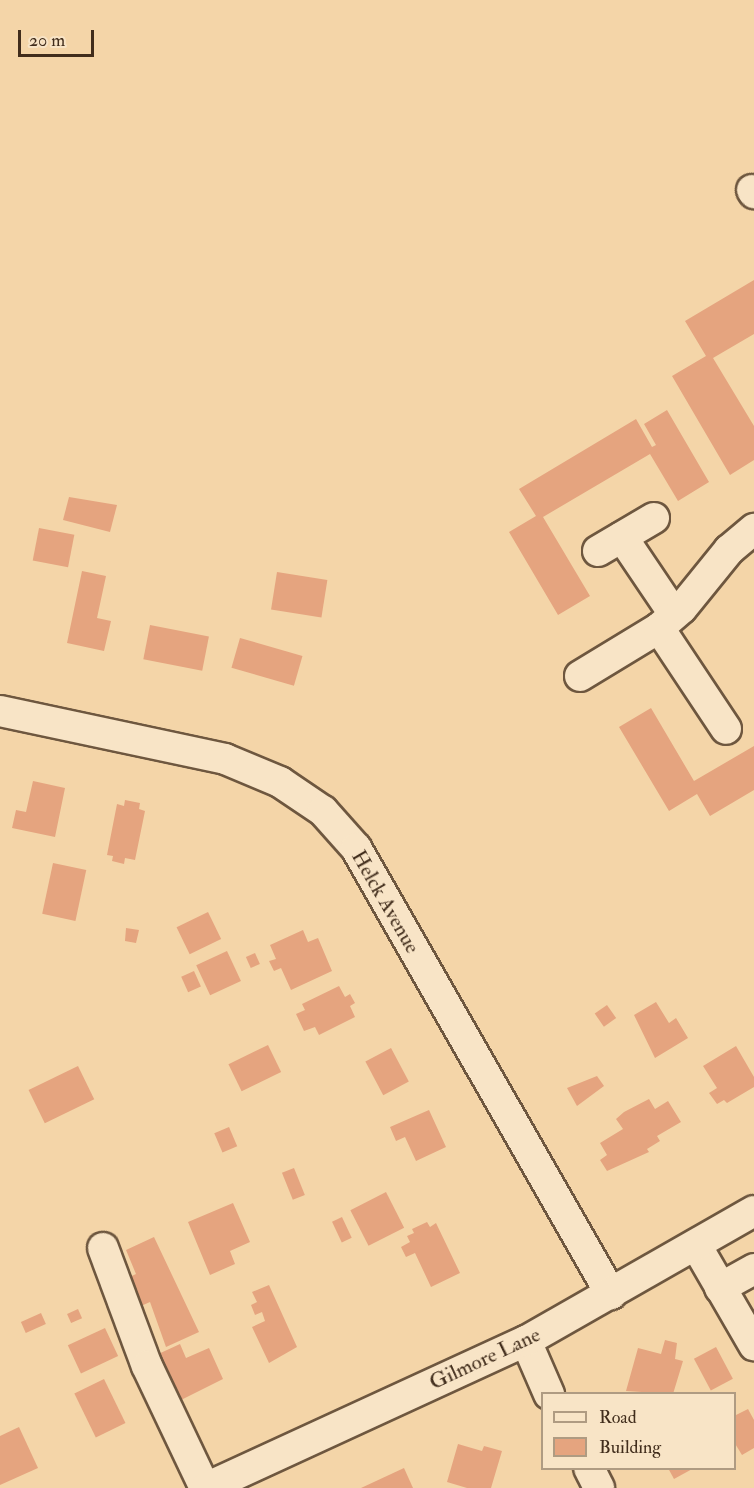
<!DOCTYPE html>
<html>
<head>
<meta charset="utf-8">
<style>
  body { margin:0 }
  #map { position:relative; width:754px; height:1488px; overflow:hidden; background:#f4d5a8; font-family:"IM FELL Double Pica",serif }
  div>[style] { position:absolute }
  [style*='--x'] { left:calc(var(--x)*1px); top:calc(var(--y)*1px); width:calc(var(--w)*1px); rotate:calc(var(--a)*1deg) }
  .building>* { inset:0; background:#e5a47f; transform-origin:0 0 }
  .roads { filter:drop-shadow(2px 0 #6e573f) drop-shadow(-2px 0 #6e573f) drop-shadow(0 2px #6e573f) drop-shadow(0 -2px #6e573f) }
  .minor>* { height:30px; margin:-15px; padding:0 15px; transform-origin:15px; border-radius:15px; background:#f8e4c6 }
  span { translate:-50% -50%; white-space:nowrap; text-align:center; line-height:1.15; -webkit-text-stroke:4.5px #f8e4c6; paint-order:stroke }
  .street-label { font-size:21px; color:#412d1c }
  .legend { position:absolute; left:541px; top:1392px; width:195px; height:78px; box-sizing:border-box; background:#f8e4c6; border:2px solid #af9b82; margin:0; padding:8px 10px; list-style:none; font-size:18px; color:#412d1c }
  .legend li { display:flex; align-items:center; gap:12px; height:30px }
  .legend b { width:30px; border:2px solid #af9b82 }
  .scale { position:absolute; left:18px; top:30px; width:76px; height:27px; box-sizing:border-box; border:3px solid #412d1c; border-top:0; padding-left:8px; font-size:18px; line-height:21px; white-space:nowrap; color:#412d1c; -webkit-text-stroke:4px #f8e4c6; paint-order:stroke }
</style>
</head>
<body>
<div id="map">
  <div class="building">
    <div style="clip-path:polygon(754px 280px,754px 334px,713px 358px,754px 426px,754px 460px,730px 475px,672px 376px,706px 356px,685px 321px)"></div>
    <div style="clip-path:polygon(667px 410px,709px 482px,678px 501px,650px 454px,543px 517px,590px 596px,558px 615px,509px 532px,536px 516px,519px 489px,636px 419px,652px 447px,656px 445px,644px 424px)"></div>
    <div style="clip-path:polygon(69px 497px,117px 505px,110px 532px,63px 520px)"></div>
    <div style="left:39px;top:528px;width:36px;height:33px;rotate:11deg"></div>
    <div style="clip-path:polygon(82px 571px,106px 576px,97px 618px,111px 621px,104px 651px,67px 643px)"></div>
    <div style="left:277px;top:572px;width:51px;height:38px;rotate:9deg"></div>
    <div style="left:150px;top:625px;width:60px;height:35px;rotate:11deg"></div>
    <div style="left:240px;top:638px;width:65px;height:31px;rotate:16deg"></div>
    <div style="clip-path:polygon(651px 708px,694px 781px,754px 746px,754px 790px,710px 816px,697px 794px,669px 811px,619px 727px)"></div>
    <div style="clip-path:polygon(33px 781px,65px 788px,55px 837px,12px 828px,16px 810px,26px 812px)"></div>
    <div style="clip-path:polygon(125px 800px,140px 803px,139px 809px,145px 811px,135px 860px,125px 858px,124px 864px,112px 861px,113px 856px,107px 855px,117px 804px,124px 806px)"></div>
    <div style="left:53px;top:863px;width:34px;height:52px;rotate:12deg"></div>
    <div style="left:208px;top:912px;width:30px;height:35px;rotate:64deg"></div>
    <div style="clip-path:polygon(126px 928px,139px 930px,136px 943px,125px 941px)"></div>
    <div style="clip-path:polygon(303px 930px,308px 942px,318px 938px,332px 971px,291px 990px,281px 968px,274px 971px,269px 961px,276px 959px,270px 945px)"></div>
    <div style="left:227px;top:951px;width:33px;height:34px;rotate:65deg"></div>
    <div style="left:255px;top:953px;width:12px;height:10px;rotate:66deg"></div>
    <div style="left:194px;top:971px;width:17px;height:14px;rotate:66deg"></div>
    <div style="clip-path:polygon(339px 986px,345px 997px,350px 994px,355px 1003px,350px 1006px,355px 1017px,319px 1035px,315px 1027px,304px 1031px,296px 1014px,305px 1010px,302px 1004px)"></div>
    <div style="clip-path:polygon(656px 1002px,669px 1023px,676px 1018px,688px 1038px,655px 1058px,634px 1015px)"></div>
    <div style="left:607px;top:1005px;width:16px;height:15px;rotate:55deg"></div>
    <div style="left:268px;top:1045px;width:30px;height:44px;rotate:64deg"></div>
    <div style="clip-path:polygon(736px 1046px,754px 1077px,754px 1087px,727px 1103px,724px 1100px,717px 1104px,709px 1093px,717px 1088px,703px 1066px)"></div>
    <div style="left:391px;top:1048px;width:38px;height:29px;rotate:62deg"></div>
    <div style="left:78px;top:1066px;width:37px;height:55px;rotate:64deg"></div>
    <div style="clip-path:polygon(597px 1076px,604px 1086px,577px 1106px,567px 1088px)"></div>
    <div style="clip-path:polygon(649px 1099px,655px 1109px,668px 1101px,681px 1122px,657px 1136px,660px 1141px,647px 1149px,649px 1152px,607px 1171px,600px 1160px,607px 1155px,600px 1143px,623px 1129px,616px 1119px,624px 1112px)"></div>
    <div style="clip-path:polygon(429px 1110px,446px 1147px,416px 1161px,405px 1137px,396px 1141px,390px 1127px)"></div>
    <div style="left:229px;top:1127px;width:21px;height:16px;rotate:67deg"></div>
    <div style="left:294px;top:1168px;width:29px;height:13px;rotate:68deg"></div>
    <div style="left:386px;top:1192px;width:40px;height:40px;rotate:63deg"></div>
    <div style="clip-path:polygon(233px 1203px,250px 1242px,230px 1251px,235px 1264px,210px 1275px,188px 1222px)"></div>
    <div style="left:342px;top:1217px;width:23px;height:11px;rotate:65deg"></div>
    <div style="clip-path:polygon(427px 1222px,430px 1227px,436px 1223px,460px 1273px,431px 1287px,415px 1253px,406px 1257px,401px 1247px,410px 1242px,407px 1236px,414px 1233px,412px 1229px)"></div>
    <div style="clip-path:polygon(154px 1237px,199px 1332px,166px 1347px,150px 1302px,134px 1309px,121px 1281px,136px 1274px,126px 1250px)"></div>
    <div style="clip-path:polygon(269px 1285px,297px 1347px,269px 1363px,252px 1327px,265px 1321px,262px 1312px,255px 1315px,251px 1305px,257px 1302px,252px 1292px)"></div>
    <div style="left:78px;top:1309px;width:10px;height:12px;rotate:66deg"></div>
    <div style="left:41px;top:1313px;width:12px;height:22px;rotate:66deg"></div>
    <div style="left:105px;top:1328px;width:31px;height:41px;rotate:65deg"></div>
    <div style="clip-path:polygon(665px 1340px,677px 1343px,675px 1359px,683px 1361px,673px 1394px,626px 1391px,638px 1348px,661px 1354px)"></div>
    <div style="clip-path:polygon(180px 1344px,186px 1358px,209px 1348px,223px 1379px,173px 1404px,154px 1356px)"></div>
    <div style="left:716px;top:1347px;width:36px;height:25px;rotate:62deg"></div>
    <div style="left:104px;top:1379px;width:49px;height:33px;rotate:64deg"></div>
    <div style="clip-path:polygon(748px 1409px,754px 1420px,754px 1448px,742px 1455px,734px 1442px,734px 1416px)"></div>
    <div style="clip-path:polygon(19px 1427px,38px 1468px,0 1485px,0 1436px)"></div>
    <div style="clip-path:polygon(458px 1444px,482px 1451px,484px 1446px,502px 1451px,491px 1488px,467px 1488px,447px 1482px)"></div>
    <div style="clip-path:polygon(404px 1468px,413px 1488px,361px 1488px)"></div>
    <div style="clip-path:polygon(668px 1468px,694px 1468px,674px 1479px)"></div>
  </div>
  <div class="roads">
    <div class="minor">
      <div style="--x:752;--y:190;--w:4;--a:56"></div>
      <div style="--x:622;--y:537;--w:93;--a:56"></div>
      <div style="--x:598;--y:551;--w:65;--a:-30.5"></div>
      <div style="--x:659;--y:628;--w:121;--a:56.4"></div>
      <div style="--x:580;--y:676;--w:92;--a:-31.3"></div>
      <div style="--x:659;--y:628;--w:30;--a:-41"></div>
      <div style="--x:682;--y:608;--w:75;--a:-51"></div>
      <div style="--x:729;--y:550;--w:33;--a:-40"></div>
      <div style="--x:0;--y:711;--w:230;--a:12"></div>
      <div style="--x:225;--y:759;--w:60;--a:22.7"></div>
      <div style="--x:280;--y:782;--w:52;--a:34"></div>
      <div style="--x:323;--y:811;--w:50;--a:48.3"></div>
      <div style="--x:356;--y:848;--w:514;--a:60.24"></div>
      <div style="--x:696;--y:1245;--w:116;--a:59.9"></div>
      <div style="--x:103;--y:1248;--w:126;--a:69.6"></div>
      <div style="--x:147;--y:1366;--w:135;--a:64.6"></div>
      <div style="--x:720;--y:1288;--w:39;--a:-29"></div>
      <div style="--x:526;--y:1341;--w:58;--a:66.5"></div>
      <div style="--x:589;--y:1468;--w:22;--a:63"></div>
      <div style="--x:206;--y:1488;--w:352;--a:-24.7"></div>
      <div style="--x:526;--y:1341;--w:262;--a:-29.7"></div>
    </div>
  </div>
  <div class="street-label">
    <span style="left:385px;top:902px;rotate:60deg">Helck Avenue</span>
    <span style="left:485px;top:1359px;rotate:-25deg">Gilmore Lane</span>
  </div>
  <ul class="legend">
  <li><b style="height:8px;background:#f8e4c6"></b>Road</li>
  <li><b style="height:16px;background:#e5a47f"></b>Building</li>
  </ul>
  <div class="scale">20 m</div>
</div>
</body>
</html>
